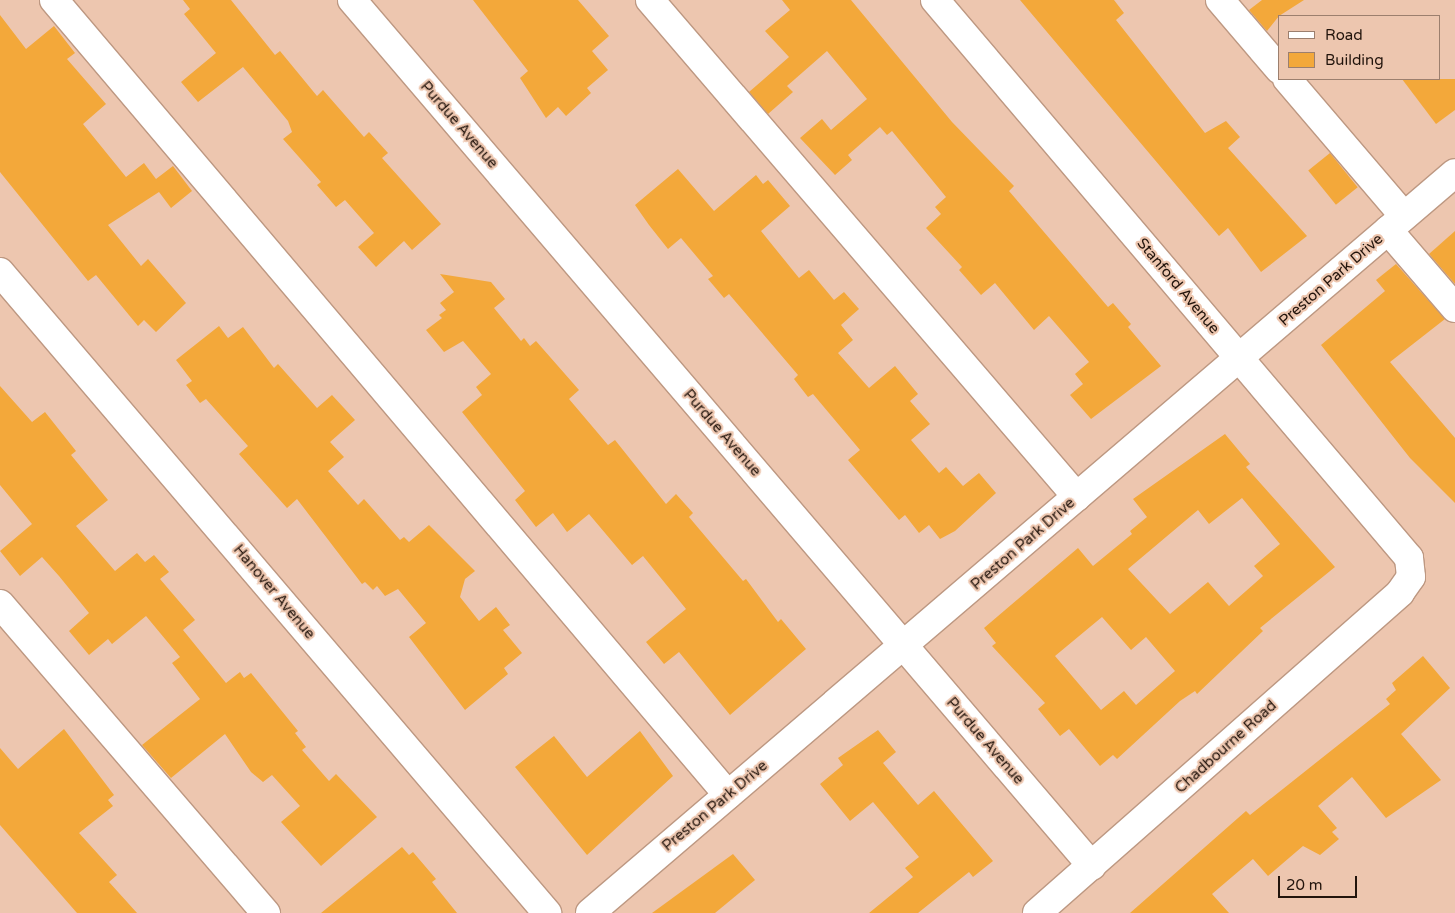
<!DOCTYPE html>
<html>
<head>
<meta charset="utf-8">
<style>
  body { margin:0 }
  #map { position:relative; width:1455px; height:913px; overflow:hidden; background:#edc6af; font-family:"Varela Round",sans-serif }
  div>[style] { position:absolute }
  [style*='--x'] { left:calc(var(--x)*1px); top:calc(var(--y)*1px); width:calc(var(--w)*1px); rotate:calc(var(--a)*1deg) }
  .building>* { inset:0; background:#f3a83a; transform-origin:0 0 }
  .roads { filter:drop-shadow(1px 0 #bd9882) drop-shadow(-1px 0 #bd9882) drop-shadow(0 1px #bd9882) drop-shadow(0 -1px #bd9882) }
  .minor>* { height:28px; margin:-14px; padding:0 14px; transform-origin:14px; border-radius:14px; background:#fff }
  span { translate:-50% -50%; white-space:nowrap; text-align:center; line-height:1.15; -webkit-text-stroke:4.5px #edc6af; paint-order:stroke }
  .street-label { font-size:15px; color:#22140c }
  .legend { position:absolute; left:1278px; top:15px; width:162px; height:65px; box-sizing:border-box; background:#edc6af; border:1px solid #9c7f6e; margin:0; padding:6px 9px; list-style:none; font-size:15px; color:#22140c }
  .legend li { display:flex; align-items:center; gap:10px; height:25px }
  .legend b { width:25px; border:1px solid #9c7f6e }
  .scale { position:absolute; left:1278px; top:876px; width:79px; height:22px; box-sizing:border-box; border:2px solid #22140c; border-top:0; padding-left:6px; font-size:15px; line-height:18px; white-space:nowrap; color:#22140c; -webkit-text-stroke:4px #edc6af; paint-order:stroke }
</style>
</head>
<body>
<div id="map">
  <div class="building">
    <div style="clip-path:polygon(183px 0,231px 0,275px 55px,280px 51px,317px 96px,323px 90px,364px 137px,369px 132px,388px 153px,382px 158px,441px 224px,412px 250px,404px 241px,376px 267px,358px 247px,374px 233px,345px 200px,336px 207px,317px 185px,321px 182px,283px 139px,292px 132px,288px 121px,243px 67px,198px 102px,181px 82px,216px 53px,184px 14px,190px 9px)"></div>
    <div style="clip-path:polygon(473px 0,578px 0,609px 36px,592px 51px,608px 70px,587px 88px,591px 93px,566px 116px,558px 107px,546px 118px,520px 78px,528px 71px)"></div>
    <div style="clip-path:polygon(782px 0,851px 0,952px 122px,1014px 186px,1009px 191px,1108px 307px,1113px 303px,1131px 324px,1128px 327px,1161px 366px,1091px 419px,1070px 395px,1083px 384px,1075px 374px,1089px 362px,1049px 316px,1034px 330px,995px 283px,981px 295px,959px 270px,962px 267px,926px 228px,941px 214px,935px 207px,946px 197px,892px 131px,887px 135px,880px 127px,848px 155px,852px 160px,835px 175px,800px 138px,822px 119px,831px 130px,867px 99px,827px 51px,787px 86px,793px 92px,768px 114px,749px 92px,789px 57px,765px 31px,790px 10px)"></div>
    <div style="clip-path:polygon(1020px 0,1114px 0,1124px 13px,1116px 20px,1205px 133px,1226px 121px,1240px 137px,1228px 148px,1307px 236px,1261px 272px,1228px 228px,1219px 236px)"></div>
    <div style="clip-path:polygon(1262px 0,1304px 0,1279px 16px,1267px 31px,1249px 10px)"></div>
    <div style="clip-path:polygon(0 15px,26px 49px,54px 26px,75px 53px,67px 59px,106px 104px,83px 124px,126px 177px,144px 163px,156px 179px,173px 166px,192px 191px,171px 208px,159px 192px,108px 225px,141px 266px,148px 259px,186px 303px,156px 332px,144px 320px,138px 326px,96px 275px,88px 281px,0 172px)"></div>
    <div style="clip-path:polygon(1402px 79px,1455px 79px,1455px 110px,1436px 124px)"></div>
    <div style="left:1330px;top:153px;width:44px;height:28px;rotate:51deg"></div>
    <div style="clip-path:polygon(678px 169px,714px 211px,756px 175px,763px 184px,768px 180px,790px 206px,761px 231px,799px 278px,809px 270px,834px 300px,844px 292px,859px 309px,841px 325px,853px 340px,838px 353px,869px 388px,895px 366px,918px 394px,910px 401px,930px 424px,911px 440px,939px 473px,946px 467px,963px 486px,979px 473px,996px 493px,955px 531px,940px 539px,929px 525px,919px 533px,905px 515px,899px 520px,848px 460px,860px 450px,813px 394px,808px 397px,794px 379px,798px 375px,729px 294px,724px 298px,708px 279px,713px 276px,681px 238px,668px 249px,649px 225px,635px 205px)"></div>
    <div style="clip-path:polygon(1455px 231px,1455px 284px,1429px 254px)"></div>
    <div style="clip-path:polygon(1396px 264px,1445px 319px,1390px 362px,1455px 438px,1455px 503px,1410px 458px,1321px 345px,1385px 291px,1376px 280px)"></div>
    <div style="clip-path:polygon(440px 274px,491px 282px,505px 299px,494px 308px,521px 341px,524px 338px,530px 346px,536px 341px,579px 390px,569px 399px,608px 445px,615px 440px,666px 504px,676px 494px,693px 513px,689px 517px,743px 581px,746px 579px,778px 622px,781px 619px,806px 649px,730px 715px,679px 652px,664px 664px,646px 642px,686px 609px,643px 556px,632px 565px,589px 514px,567px 532px,553px 513px,536px 527px,515px 500px,525px 491px,462px 412px,482px 395px,476px 387px,491px 374px,463px 341px,444px 352px,426px 330px,442px 318px,439px 315px,446px 310px,440px 303px,454px 292px)"></div>
    <div style="clip-path:polygon(219px 326px,228px 338px,243px 327px,274px 368px,278px 364px,317px 408px,332px 395px,355px 420px,330px 442px,344px 457px,328px 471px,358px 505px,364px 499px,400px 540px,404px 537px,409px 542px,429px 525px,475px 571px,465px 579px,460px 597px,479px 621px,496px 607px,510px 625px,503px 630px,522px 653px,504px 668px,508px 674px,465px 710px,409px 637px,426px 623px,398px 589px,385px 596px,377px 586px,373px 590px,365px 582px,362px 584px,297px 499px,287px 508px,239px 454px,248px 446px,206px 399px,200px 403px,186px 385px,192px 381px,176px 360px)"></div>
    <div style="clip-path:polygon(0 386px,32px 422px,45px 412px,76px 451px,71px 455px,108px 500px,76px 526px,115px 571px,137px 553px,145px 562px,154px 555px,169px 572px,160px 579px,195px 620px,183px 630px,226px 683px,240px 672px,244px 678px,251px 673px,298px 731px,295px 733px,306px 747px,302px 750px,329px 781px,336px 774px,377px 817px,321px 866px,281px 822px,300px 806px,272px 775px,263px 782px,251px 772px,225px 734px,171px 778px,142px 745px,200px 699px,172px 663px,180px 657px,146px 616px,112px 644px,108px 639px,89px 655px,69px 631px,89px 613px,59px 576px,42px 557px,20px 576px,0 551px,32px 524px,0 485px)"></div>
    <div style="clip-path:polygon(evenodd,1225px 434px,1250px 464px,1246px 467px,1335px 567px,1260px 628px,1263px 631px,1197px 694px,1195px 691px,1180px 701px,1117px 759px,1113px 755px,1100px 766px,1069px 729px,1060px 736px,1038px 709px,1045px 703px,992px 646px,996px 643px,984px 628px,1078px 548px,1093px 566px,1132px 534px,1130px 531px,1147px 517px,1133px 499px,1225px 434px,1242px 498px,1280px 544px,1254px 566px,1263px 576px,1229px 606px,1208px 582px,1170px 614px,1128px 569px,1198px 510px,1209px 524px,1242px 498px,1225px 434px,1102px 617px,1131px 650px,1146px 637px,1175px 671px,1136px 705px,1124px 691px,1101px 710px,1055px 656px,1102px 617px)"></div>
    <div style="clip-path:polygon(1423px 656px,1450px 688px,1401px 734px,1441px 780px,1386px 818px,1352px 777px,1318px 806px,1337px 828px,1332px 832px,1339px 839px,1320px 855px,1303px 846px,1268px 876px,1253px 859px,1212px 894px,1229px 913px,1130px 913px,1246px 811px,1250px 815px,1390px 704px,1386px 699px,1396px 690px,1392px 683px)"></div>
    <div style="clip-path:polygon(64px 729px,114px 795px,108px 800px,113px 806px,79px 833px,117px 875px,109px 882px,137px 913px,77px 913px,0 825px,0 748px,18px 769px)"></div>
    <div style="clip-path:polygon(878px 730px,896px 752px,883px 763px,918px 805px,934px 791px,993px 861px,973px 877px,969px 872px,918px 913px,869px 913px,913px 877px,905px 868px,919px 857px,873px 802px,850px 821px,820px 784px,843px 765px,838px 758px)"></div>
    <div style="clip-path:polygon(640px 731px,673px 776px,587px 855px,515px 767px,554px 736px,587px 777px)"></div>
    <div style="clip-path:polygon(402px 847px,409px 855px,413px 852px,436px 879px,432px 882px,457px 913px,321px 913px)"></div>
    <div style="clip-path:polygon(733px 854px,755px 880px,715px 913px,652px 913px)"></div>
  </div>
  <div class="roads">
    <div class="minor">
      <div style="--x:54;--y:0;--w:1042;--a:49.71"></div>
      <div style="--x:352;--y:0;--w:1139;--a:49.49"></div>
      <div style="--x:650;--y:0;--w:655;--a:49.33"></div>
      <div style="--x:935;--y:0;--w:732;--a:49.65"></div>
      <div style="--x:1409;--y:558;--w:19;--a:84"></div>
      <div style="--x:1411;--y:577;--w:19;--a:125"></div>
      <div style="--x:1400;--y:593;--w:484;--a:138.6"></div>
      <div style="--x:1220;--y:0;--w:91;--a:49.5"></div>
      <div style="--x:1287;--y:79;--w:180;--a:49.5"></div>
      <div style="--x:1388;--y:230;--w:103;--a:49.3"></div>
      <div style="--x:0;--y:272;--w:843;--a:49.52"></div>
      <div style="--x:0;--y:604;--w:408;--a:49.3"></div>
      <div style="--x:590;--y:913;--w:1138;--a:-40.55"></div>
    </div>
  </div>
  <div class="street-label">
    <span style="left:459px;top:125px;rotate:49deg">Purdue Avenue</span>
    <span style="left:1331px;top:280px;rotate:-41deg">Preston Park Drive</span>
    <span style="left:1178px;top:286px;rotate:50deg">Stanford Avenue</span>
    <span style="left:722px;top:433px;rotate:49deg">Purdue Avenue</span>
    <span style="left:1023px;top:544px;rotate:-41deg">Preston Park Drive</span>
    <span style="left:274px;top:592px;rotate:50deg">Hanover Avenue</span>
    <span style="left:985px;top:741px;rotate:49deg">Purdue Avenue</span>
    <span style="left:1226px;top:747px;rotate:-42deg">Chadbourne Road</span>
    <span style="left:715px;top:806px;rotate:-40deg">Preston Park Drive</span>
  </div>
  <ul class="legend">
  <li><b style="height:6px;background:#fff"></b>Road</li>
  <li><b style="height:14px;background:#f3a83a"></b>Building</li>
  </ul>
  <div class="scale">20 m</div>
</div>
</body>
</html>
